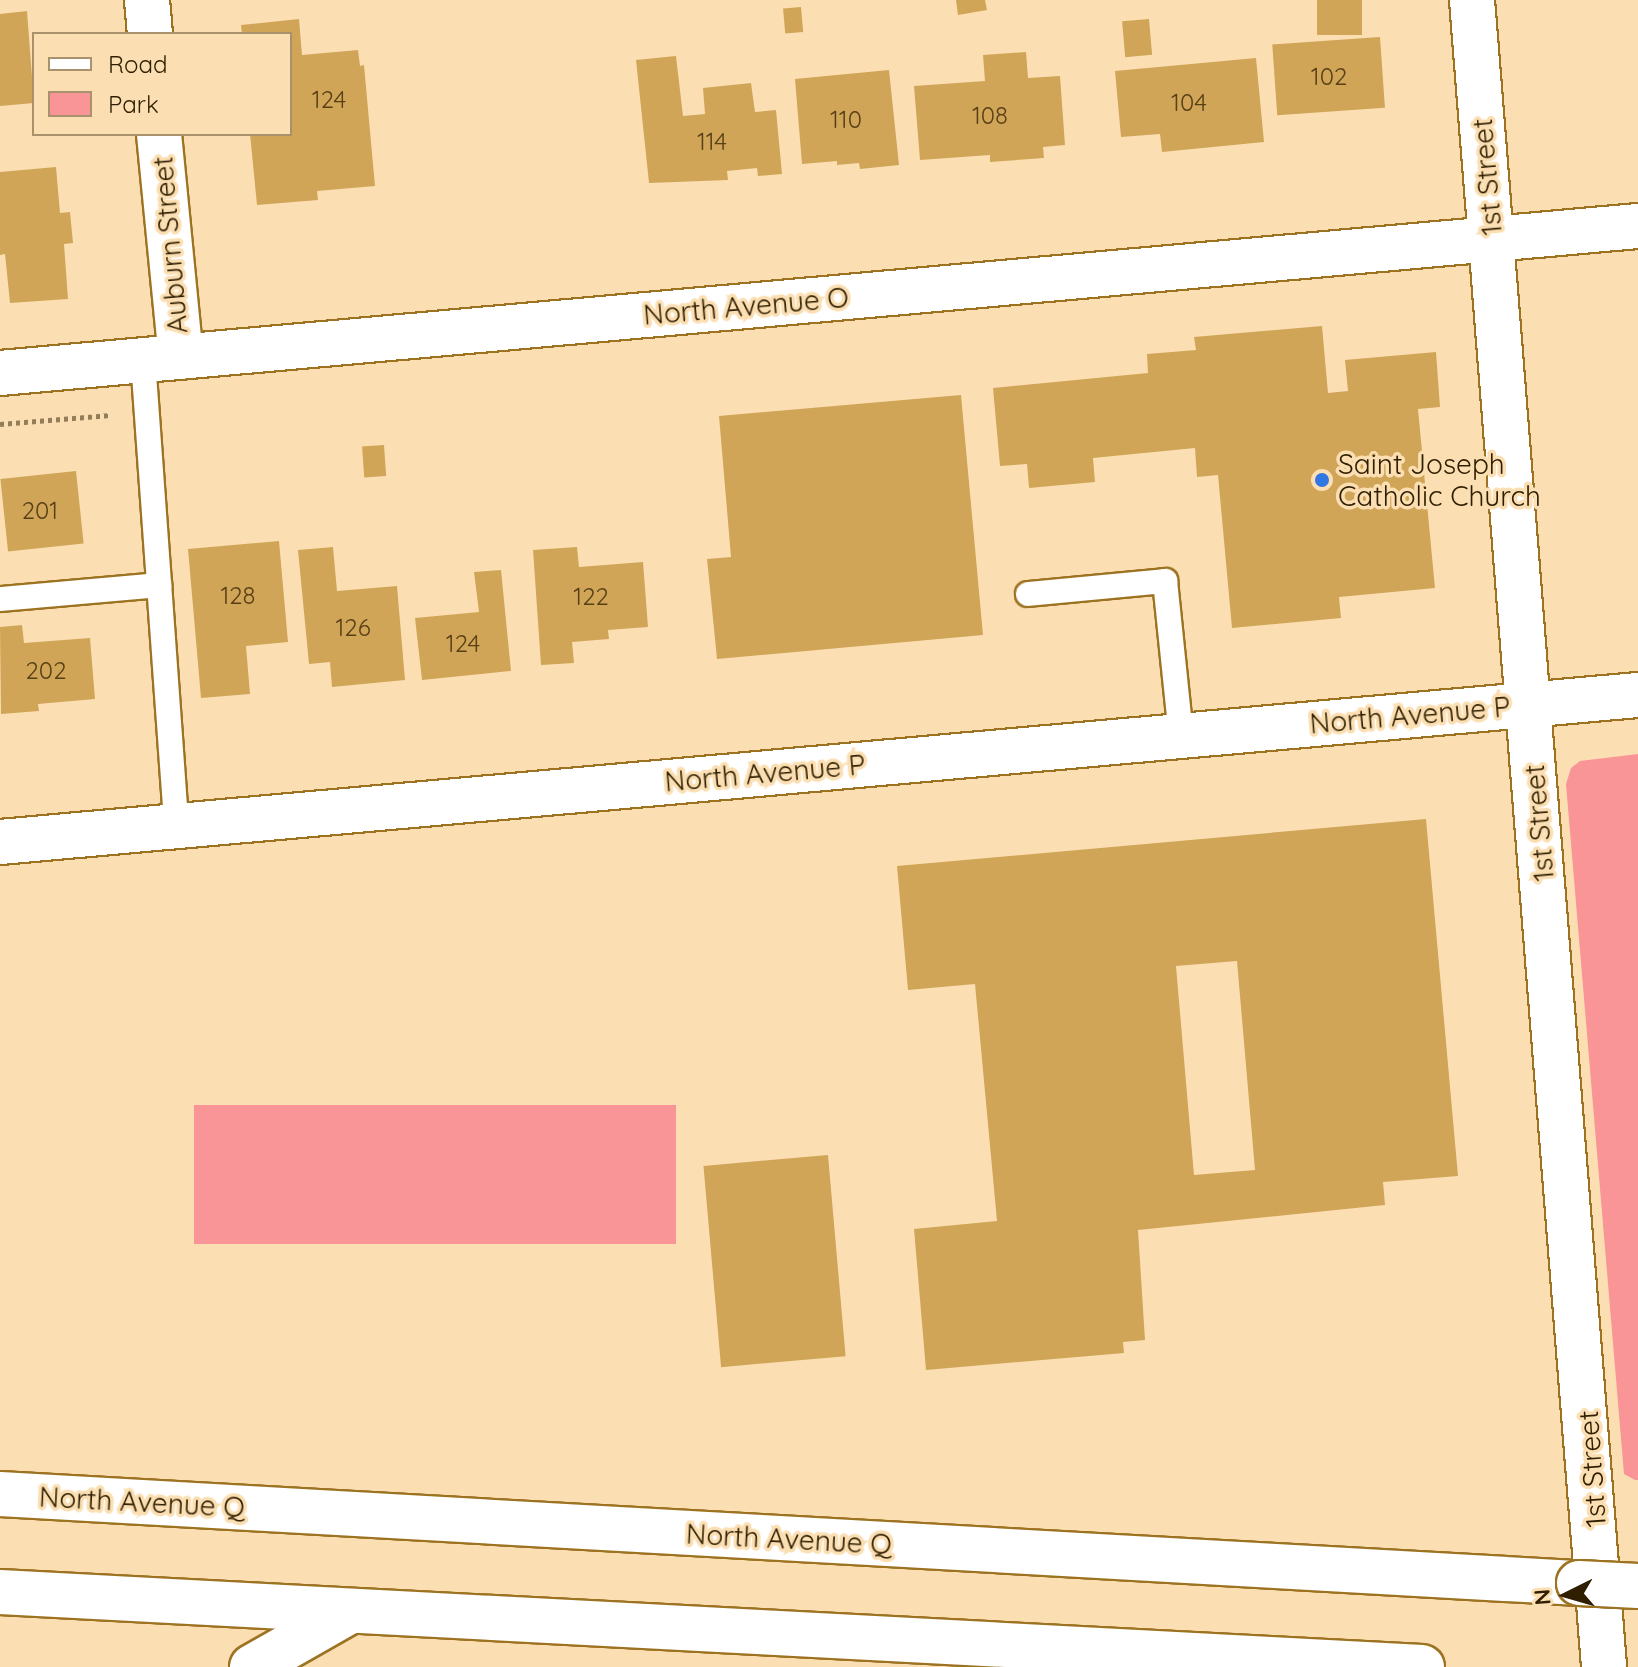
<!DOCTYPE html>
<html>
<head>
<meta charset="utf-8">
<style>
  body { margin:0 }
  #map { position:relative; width:1638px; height:1667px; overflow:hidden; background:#fbdfb3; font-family:Quicksand,sans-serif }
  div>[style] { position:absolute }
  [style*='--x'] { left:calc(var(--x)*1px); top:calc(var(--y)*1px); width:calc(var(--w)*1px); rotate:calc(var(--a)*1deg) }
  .green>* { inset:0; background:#f99596; transform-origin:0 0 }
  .building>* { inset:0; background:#d1a558; transform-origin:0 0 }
  .path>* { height:5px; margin-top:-2.5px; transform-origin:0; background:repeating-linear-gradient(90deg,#947e59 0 4px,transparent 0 8px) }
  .roads { filter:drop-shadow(2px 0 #9d7322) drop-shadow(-2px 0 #9d7322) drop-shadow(0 2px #9d7322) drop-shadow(0 -2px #9d7322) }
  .service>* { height:24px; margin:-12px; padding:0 12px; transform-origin:12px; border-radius:12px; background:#fff }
  .minor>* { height:44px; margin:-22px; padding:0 22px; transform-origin:22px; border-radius:22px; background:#fff }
  .tertiary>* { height:44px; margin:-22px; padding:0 22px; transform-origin:22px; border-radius:22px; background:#fff }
  .primary>* { height:44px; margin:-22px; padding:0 22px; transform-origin:22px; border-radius:22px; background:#fff }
  .bridges { filter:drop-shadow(2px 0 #9d7322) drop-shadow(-2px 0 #9d7322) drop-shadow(0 2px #9d7322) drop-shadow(0 -2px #9d7322) }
  .primary-bridge>* { height:44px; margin:-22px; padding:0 22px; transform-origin:22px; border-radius:22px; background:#fff }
  .dots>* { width:22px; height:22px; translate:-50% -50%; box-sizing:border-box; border:4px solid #fbdfb3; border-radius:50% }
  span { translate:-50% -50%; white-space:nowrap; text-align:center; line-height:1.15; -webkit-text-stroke:7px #fbdfb3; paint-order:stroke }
  .number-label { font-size:24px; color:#584016 }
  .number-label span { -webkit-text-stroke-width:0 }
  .street-label { font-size:28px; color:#2f1e00 }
  .poi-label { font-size:28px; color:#2f1e00 }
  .left { translate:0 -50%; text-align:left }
  .legend { position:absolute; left:32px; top:32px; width:260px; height:104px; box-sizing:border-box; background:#fbdfb3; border:2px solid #a9926b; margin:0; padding:10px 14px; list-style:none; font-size:24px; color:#2f1e00 }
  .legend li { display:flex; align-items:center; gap:16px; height:40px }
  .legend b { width:40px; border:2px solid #a9926b }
  .north { position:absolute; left:1526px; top:1555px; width:80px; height:80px; -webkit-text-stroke:6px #fbdfb3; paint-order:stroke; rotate:265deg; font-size:22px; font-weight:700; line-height:32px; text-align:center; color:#2f1e00 }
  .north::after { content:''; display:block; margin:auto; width:28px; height:36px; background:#2f1e00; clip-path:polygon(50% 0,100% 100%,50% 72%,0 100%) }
</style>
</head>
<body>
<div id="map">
  <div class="green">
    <div style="clip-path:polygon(1638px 754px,1638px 1480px,1635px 1480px,1624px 1474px,1566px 784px,1571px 768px,1580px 761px)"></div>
    <div style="left:676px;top:1105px;width:139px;height:482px;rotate:90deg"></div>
  </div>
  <div class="building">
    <div style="clip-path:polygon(956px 0,985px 0,987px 10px,958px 15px)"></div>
    <div style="left:1317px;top:0;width:45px;height:35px"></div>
    <div style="left:801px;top:7px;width:25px;height:18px;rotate:85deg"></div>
    <div style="clip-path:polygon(27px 11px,34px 103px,0 106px,0 14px)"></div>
    <div style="clip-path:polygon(299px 19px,302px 55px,358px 50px,360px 66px,364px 65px,375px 186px,317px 191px,318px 200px,257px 205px,250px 134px,290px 134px,290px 34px,242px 34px,241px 25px)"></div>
    <div style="left:1149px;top:19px;width:36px;height:27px;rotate:85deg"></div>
    <div style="left:1380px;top:37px;width:71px;height:108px;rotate:86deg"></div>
    <div style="clip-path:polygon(1026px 52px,1028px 78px,1060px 76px,1065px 145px,1043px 147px,1044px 158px,990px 162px,990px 155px,920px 160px,914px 86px,985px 81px,983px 55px)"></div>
    <div style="clip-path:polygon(676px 56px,683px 116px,705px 114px,703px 88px,751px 83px,755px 112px,776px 110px,782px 174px,758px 176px,757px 168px,727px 171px,728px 180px,649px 183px,636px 60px)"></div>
    <div style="clip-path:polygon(1256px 58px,1264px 142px,1162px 152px,1160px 134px,1121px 137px,1115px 71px)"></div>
    <div style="clip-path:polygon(889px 70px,899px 165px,860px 169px,859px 163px,837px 165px,837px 161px,802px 164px,795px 79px)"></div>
    <div style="clip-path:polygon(56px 167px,60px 213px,70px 212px,73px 243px,64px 244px,68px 299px,10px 303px,5px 254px,0 255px,0 172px)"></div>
    <div style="clip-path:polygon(1322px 326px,1328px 393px,1348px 391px,1345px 360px,1436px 352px,1440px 407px,1418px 409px,1435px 588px,1339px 597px,1341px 618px,1232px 628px,1218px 475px,1197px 477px,1195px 448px,1093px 458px,1095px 482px,1029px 488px,1027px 464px,1000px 466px,993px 388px,1148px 373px,1147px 354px,1196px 350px,1194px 337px)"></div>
    <div style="clip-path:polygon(961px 395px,983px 635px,717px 659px,707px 559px,731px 557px,719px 416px)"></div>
    <div style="left:384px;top:445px;width:31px;height:22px;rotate:86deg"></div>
    <div style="left:76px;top:471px;width:73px;height:76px;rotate:84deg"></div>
    <div style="clip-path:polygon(279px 541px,288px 642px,246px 646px,250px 694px,201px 698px,188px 549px)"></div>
    <div style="clip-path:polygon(333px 547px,337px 591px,397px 586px,405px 680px,332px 687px,330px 662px,309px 664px,298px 550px)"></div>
    <div style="clip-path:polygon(577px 547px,579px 567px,643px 562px,648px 627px,608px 630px,609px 639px,572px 642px,574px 663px,541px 665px,533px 550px)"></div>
    <div style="clip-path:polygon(501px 570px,511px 671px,422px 680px,415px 618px,479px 612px,474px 572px)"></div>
    <div style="clip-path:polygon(22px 625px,24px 643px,90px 638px,95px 699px,38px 704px,39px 711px,1px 714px,0 627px)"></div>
    <div style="clip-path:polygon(evenodd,1426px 819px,1458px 1176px,1383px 1182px,1385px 1205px,1138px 1230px,1145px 1340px,1123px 1342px,1124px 1353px,926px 1370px,914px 1229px,997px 1221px,975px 984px,908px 990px,897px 866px,1426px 819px,1237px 961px,1255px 1170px,1194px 1175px,1176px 966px,1237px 961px)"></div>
    <div style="left:828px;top:1155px;width:202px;height:125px;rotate:85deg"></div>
  </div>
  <div class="path">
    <div style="--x:0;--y:424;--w:111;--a:-4.6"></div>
  </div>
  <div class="roads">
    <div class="service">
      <div style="--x:143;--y:360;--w:467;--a:85.9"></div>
      <div style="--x:1028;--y:594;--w:138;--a:-5.4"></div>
      <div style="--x:1165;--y:581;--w:156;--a:84.1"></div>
      <div style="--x:0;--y:599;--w:160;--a:-5"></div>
    </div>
    <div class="minor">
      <div style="--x:147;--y:0;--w:34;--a:85"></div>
      <div style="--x:1472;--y:0;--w:1672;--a:85.47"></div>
      <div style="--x:159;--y:134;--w:224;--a:84.4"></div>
      <div style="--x:0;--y:373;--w:1645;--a:-5.13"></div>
    </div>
    <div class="tertiary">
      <div style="--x:0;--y:842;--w:1645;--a:-5.13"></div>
    </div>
    <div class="primary">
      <div style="--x:0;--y:1494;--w:1582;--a:3.23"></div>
      <div style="--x:0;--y:1592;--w:1424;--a:3.02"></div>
      <div style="--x:252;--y:1667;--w:109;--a:-29.6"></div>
    </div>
  </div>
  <div class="bridges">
    <div class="primary-bridge">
      <div style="--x:1579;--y:1583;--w:59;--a:2.9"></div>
    </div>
  </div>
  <div class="dots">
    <div style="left:1322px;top:480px;background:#3176e3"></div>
  </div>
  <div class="number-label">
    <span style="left:1329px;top:77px">102</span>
    <span style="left:329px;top:100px">124</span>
    <span style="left:1189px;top:103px">104</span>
    <span style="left:990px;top:116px">108</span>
    <span style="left:846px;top:120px">110</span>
    <span style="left:712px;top:142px">114</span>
    <span style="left:40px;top:511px">201</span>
    <span style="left:238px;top:596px">128</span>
    <span style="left:591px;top:597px">122</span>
    <span style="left:353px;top:628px">126</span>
    <span style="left:463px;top:644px">124</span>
    <span style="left:46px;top:671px">202</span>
  </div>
  <div class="street-label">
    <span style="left:1487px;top:177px;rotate:-95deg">1st Street</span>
    <span style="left:170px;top:245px;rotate:-95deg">Auburn Street</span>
    <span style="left:746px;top:306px;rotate:-5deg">North Avenue O</span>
    <span style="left:1410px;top:715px;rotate:-5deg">North Avenue P</span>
    <span style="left:765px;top:773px;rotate:-5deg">North Avenue P</span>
    <span style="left:1539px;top:823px;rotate:-95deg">1st Street</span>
    <span style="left:1592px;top:1469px;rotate:-94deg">1st Street</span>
    <span style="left:142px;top:1502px;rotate:3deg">North Avenue Q</span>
    <span style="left:789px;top:1539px;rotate:3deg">North Avenue Q</span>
  </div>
  <div class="poi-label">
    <span class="left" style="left:1338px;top:480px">Saint Joseph<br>Catholic Church</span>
  </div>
  <ul class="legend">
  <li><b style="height:10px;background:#fff"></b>Road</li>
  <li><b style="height:22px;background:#f99596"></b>Park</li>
  </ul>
  <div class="north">N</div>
</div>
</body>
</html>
